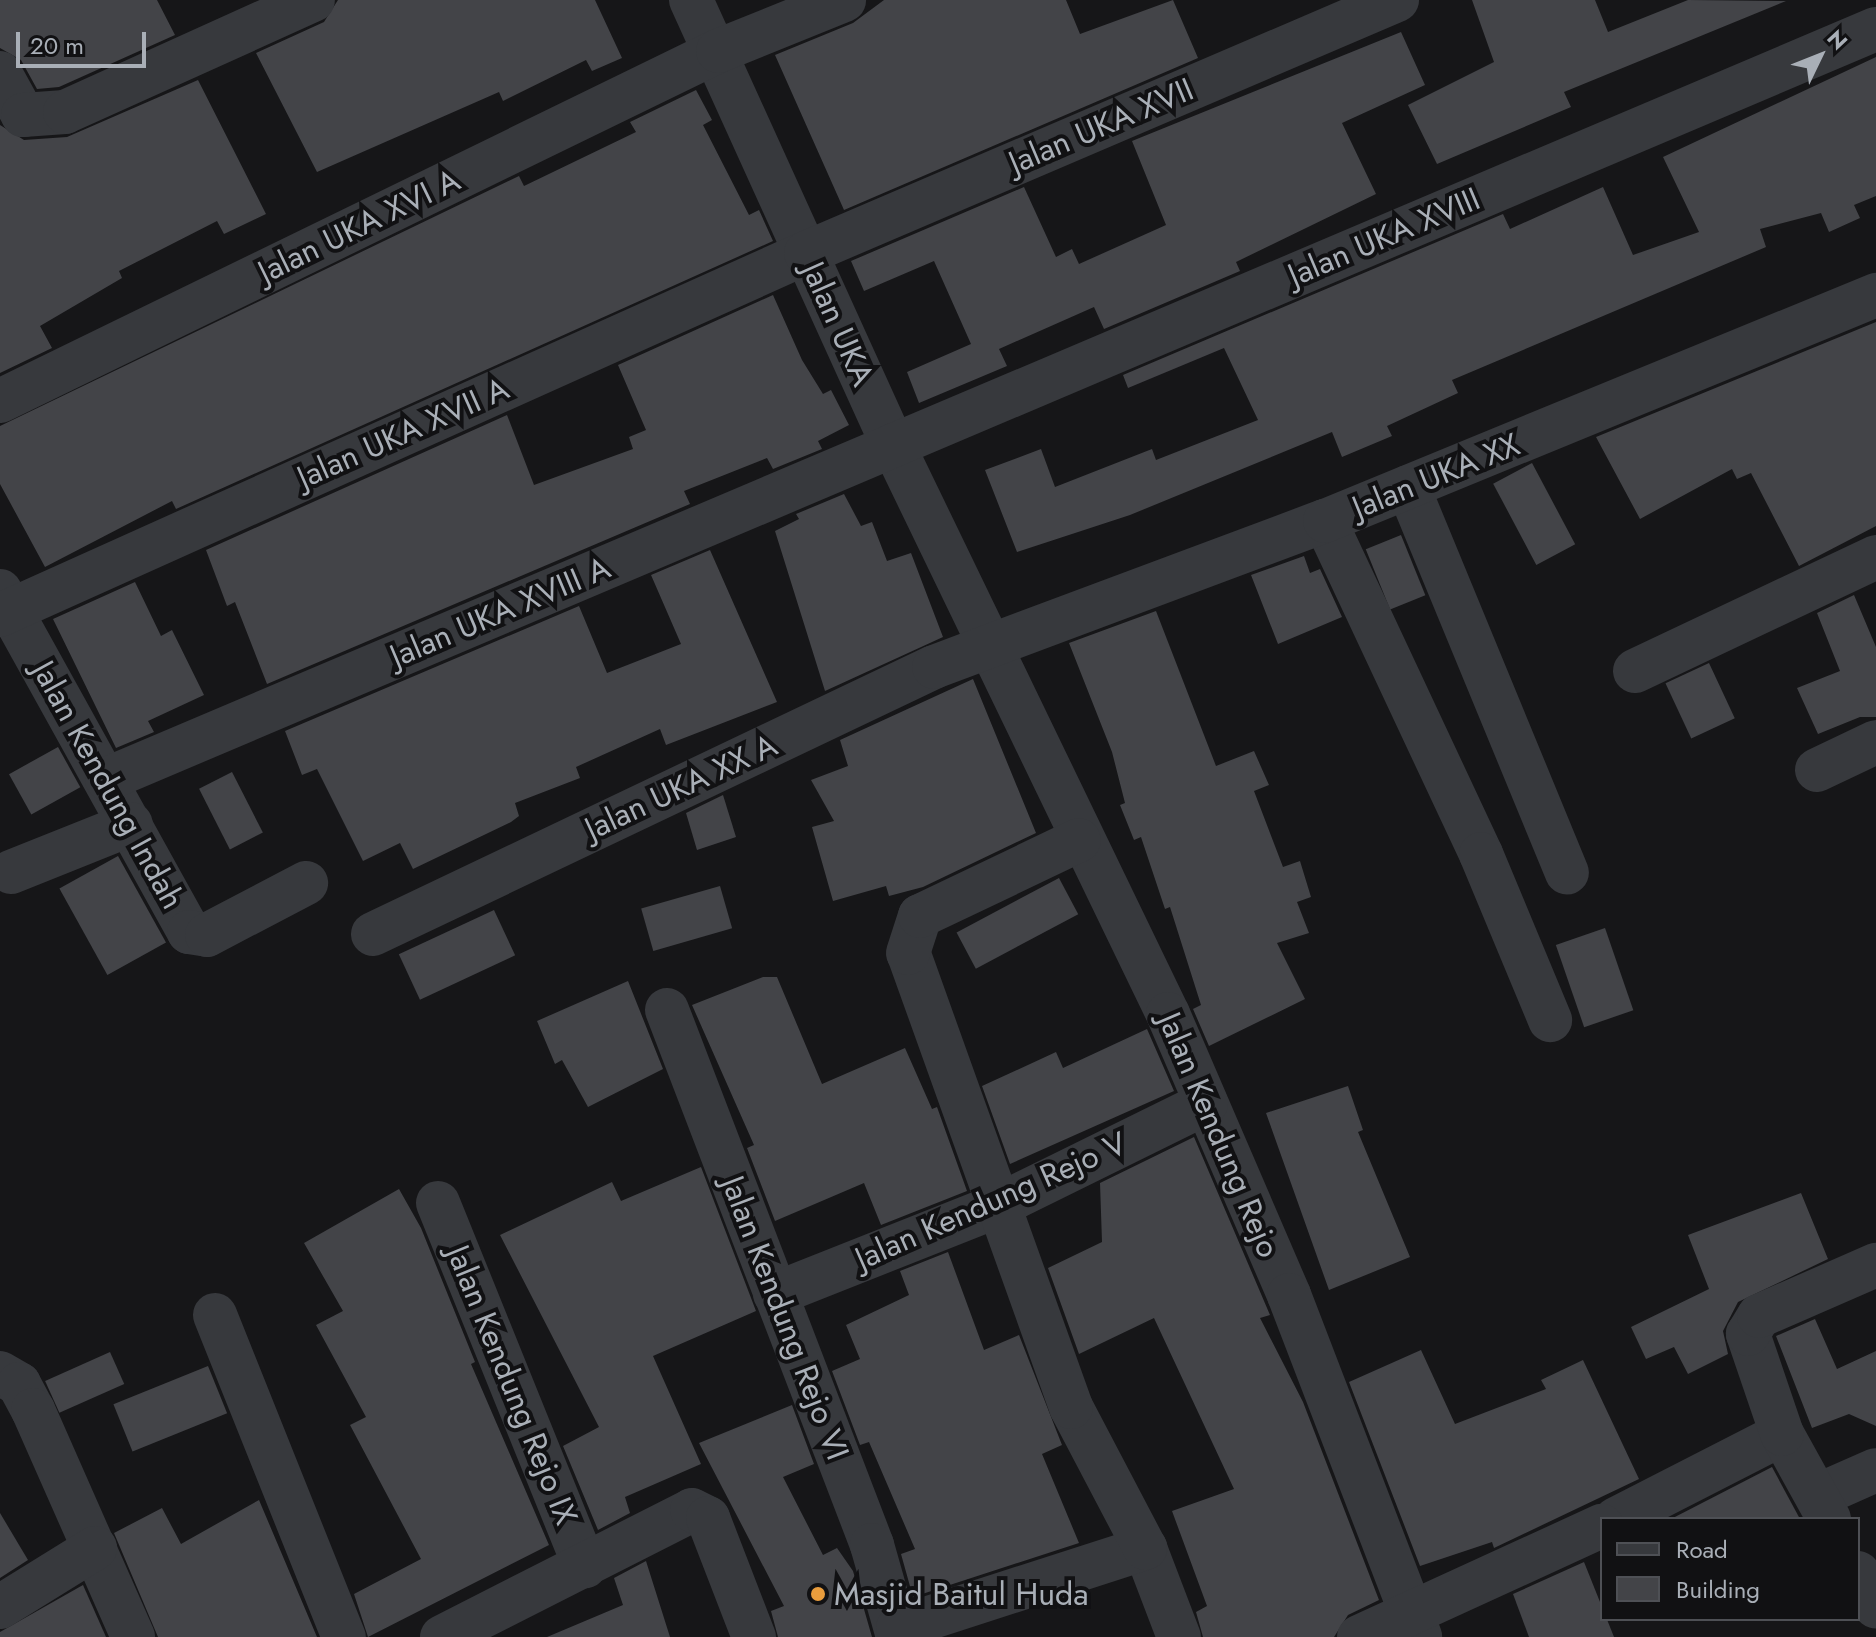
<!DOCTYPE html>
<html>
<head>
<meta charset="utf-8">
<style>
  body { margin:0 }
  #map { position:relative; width:1876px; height:1637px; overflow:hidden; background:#161618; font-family:Jost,sans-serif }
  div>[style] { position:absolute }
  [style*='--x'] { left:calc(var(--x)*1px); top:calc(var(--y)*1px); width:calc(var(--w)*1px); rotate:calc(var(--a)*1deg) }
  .building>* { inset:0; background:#434448; transform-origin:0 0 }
  .minor>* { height:44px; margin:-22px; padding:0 22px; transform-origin:22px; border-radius:22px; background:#37393d }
  .dots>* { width:22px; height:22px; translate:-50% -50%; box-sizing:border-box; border:4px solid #111113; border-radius:50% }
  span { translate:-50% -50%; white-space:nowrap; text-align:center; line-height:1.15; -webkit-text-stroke:8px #111113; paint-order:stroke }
  .street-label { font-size:32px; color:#a9afb7 }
  .poi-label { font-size:32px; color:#a9afb7 }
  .left { translate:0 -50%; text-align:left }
  .legend { position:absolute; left:1600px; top:1517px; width:260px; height:104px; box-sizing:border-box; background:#111113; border:2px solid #4e5055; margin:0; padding:10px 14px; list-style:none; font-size:24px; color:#a9afb7 }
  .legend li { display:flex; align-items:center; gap:16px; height:40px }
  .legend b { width:40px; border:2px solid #4e5055 }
  .north { position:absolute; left:1780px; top:16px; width:80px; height:80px; -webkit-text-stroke:6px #111113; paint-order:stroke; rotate:47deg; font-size:22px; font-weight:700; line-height:32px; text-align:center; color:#a9afb7 }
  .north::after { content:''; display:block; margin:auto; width:28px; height:36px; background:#a9afb7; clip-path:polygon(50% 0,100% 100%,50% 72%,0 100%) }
  .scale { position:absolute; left:16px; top:32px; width:130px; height:36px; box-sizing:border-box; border:4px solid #a9afb7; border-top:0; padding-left:10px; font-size:24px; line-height:28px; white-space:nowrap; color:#a9afb7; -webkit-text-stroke:6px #111113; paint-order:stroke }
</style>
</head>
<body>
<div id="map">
  <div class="building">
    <div style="clip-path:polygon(0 0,157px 0,175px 35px,59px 87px,37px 89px,21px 60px,0 48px)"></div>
    <div style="clip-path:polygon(338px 0,595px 0,622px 58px,592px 71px,586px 60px,503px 101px,499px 92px,317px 172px,256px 53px,324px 22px)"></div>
    <div style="clip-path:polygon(884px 0,1066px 0,1080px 34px,1173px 0,1198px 58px,844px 210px,775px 55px,853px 23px)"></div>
    <div style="clip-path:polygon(1472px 0,1595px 0,1608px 32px,1688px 0,1786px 1px,1564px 92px,1571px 107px,1437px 164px,1408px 105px,1494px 62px)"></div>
    <div style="clip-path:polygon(1401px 32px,1425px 85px,1342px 123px,1376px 194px,1236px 262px,1240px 271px,1104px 329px,1094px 307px,999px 349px,1007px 366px,919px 403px,907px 372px,971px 344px,934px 261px,864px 291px,851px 261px,1024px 187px,1056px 257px,1072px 249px,1079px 264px,1166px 225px,1132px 141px)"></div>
    <div style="clip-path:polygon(1876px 57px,1876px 196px,1854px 205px,1860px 218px,1829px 232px,1821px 213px,1760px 229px,1766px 247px,1452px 380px,1458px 393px,1387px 426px,1392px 436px,1342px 457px,1332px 432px,1130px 515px,1017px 552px,985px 470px,1041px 449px,1055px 487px,1152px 449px,1156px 460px,1258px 420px,1224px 348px,1128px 388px,1123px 375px,1503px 214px,1510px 229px,1603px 187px,1633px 255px,1699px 232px,1663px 157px)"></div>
    <div style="clip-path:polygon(198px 80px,266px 214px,224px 234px,217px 221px,119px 271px,122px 278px,40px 326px,52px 348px,0 373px,0 125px,24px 140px,67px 137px)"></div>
    <div style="clip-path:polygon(696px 90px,712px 120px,703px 125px,749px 215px,759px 210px,773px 241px,176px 509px,172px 501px,45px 567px,0 484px,0 426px,519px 176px,524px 186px,636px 132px,630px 122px)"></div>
    <div style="clip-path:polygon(773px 295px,802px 360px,823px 394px,831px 390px,849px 425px,818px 441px,822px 449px,773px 469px,767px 458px,684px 491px,690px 504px,267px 684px,235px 602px,227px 606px,206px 550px,507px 415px,534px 485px,633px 449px,629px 437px,646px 430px,618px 365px)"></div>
    <div style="clip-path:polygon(1876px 322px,1876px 526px,1799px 566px,1751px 473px,1737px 479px,1732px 469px,1640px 519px,1596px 437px)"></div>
    <div style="left:1532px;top:463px;width:92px;height:44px;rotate:62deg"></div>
    <div style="clip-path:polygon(844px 494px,861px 526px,872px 522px,887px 561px,911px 553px,943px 637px,825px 691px,775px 531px,799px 519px,796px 514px)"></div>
    <div style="left:1401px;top:535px;width:65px;height:38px;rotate:68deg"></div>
    <div style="clip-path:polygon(710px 550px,777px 702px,666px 745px,660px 729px,576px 767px,580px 778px,515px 803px,519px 816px,511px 822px,413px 869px,400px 843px,363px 861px,317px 769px,302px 775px,285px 731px,579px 606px,607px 673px,681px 644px,651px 575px)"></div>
    <div style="clip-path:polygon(1304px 556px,1310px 573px,1320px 569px,1342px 617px,1278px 644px,1251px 575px)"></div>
    <div style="clip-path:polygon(135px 582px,161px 636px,172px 630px,204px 695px,148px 721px,154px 732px,116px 748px,53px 619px)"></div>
    <div style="clip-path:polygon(1854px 595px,1876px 647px,1876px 717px,1860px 717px,1818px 734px,1797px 688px,1840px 671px,1817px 613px)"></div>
    <div style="clip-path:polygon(1156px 611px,1216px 766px,1254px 751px,1269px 785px,1254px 791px,1283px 867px,1300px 861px,1311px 897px,1297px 902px,1309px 933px,1277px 943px,1305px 999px,1209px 1046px,1193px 1009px,1201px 1005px,1170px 907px,1165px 909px,1141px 837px,1134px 840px,1120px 805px,1125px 803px,1112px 752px,1069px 643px)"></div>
    <div style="left:1709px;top:663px;width:61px;height:48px;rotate:65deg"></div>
    <div style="clip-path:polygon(973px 679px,1036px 833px,923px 887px,889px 896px,886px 886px,833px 901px,812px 827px,834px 821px,811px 780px,848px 766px,840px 740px)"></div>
    <div style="left:58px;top:747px;width:46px;height:56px;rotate:61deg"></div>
    <div style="left:232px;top:772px;width:68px;height:37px;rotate:63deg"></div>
    <div style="clip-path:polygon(723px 795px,736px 837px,697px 850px,686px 813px)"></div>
    <div style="left:118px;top:856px;width:99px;height:67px;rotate:61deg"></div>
    <div style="left:1059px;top:878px;width:41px;height:116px;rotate:62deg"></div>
    <div style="left:720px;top:886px;width:44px;height:82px;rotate:74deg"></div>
    <div style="left:494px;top:910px;width:50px;height:105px;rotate:65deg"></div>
    <div style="left:1605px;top:928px;width:87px;height:52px;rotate:71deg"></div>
    <div style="clip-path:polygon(763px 977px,777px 977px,822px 1084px,905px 1048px,932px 1109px,937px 1107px,967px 1191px,881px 1225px,864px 1183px,775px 1221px,747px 1148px,754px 1145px,692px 1005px)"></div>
    <div style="clip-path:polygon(628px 981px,663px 1069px,588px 1107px,562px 1060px,555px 1064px,537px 1021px)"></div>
    <div style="clip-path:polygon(1147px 1029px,1174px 1091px,1010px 1164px,982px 1086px,1056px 1052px,1063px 1068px)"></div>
    <div style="clip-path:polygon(1348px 1086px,1363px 1130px,1358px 1132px,1410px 1257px,1329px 1290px,1266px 1113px)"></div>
    <div style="clip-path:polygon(1194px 1137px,1270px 1315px,1260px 1318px,1303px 1402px,1379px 1600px,1348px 1615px,1334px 1637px,1203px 1637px,1196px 1612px,1207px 1606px,1172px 1511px,1234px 1489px,1154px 1318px,1079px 1354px,1048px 1268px,1102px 1242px,1100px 1183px)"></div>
    <div style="clip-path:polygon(701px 1167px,756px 1311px,653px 1356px,701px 1464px,625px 1497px,630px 1513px,598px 1530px,563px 1446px,599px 1427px,500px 1235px,612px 1182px,621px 1201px)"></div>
    <div style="clip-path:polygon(399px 1189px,421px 1228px,475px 1362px,471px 1364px,549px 1545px,368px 1637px,354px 1594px,421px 1559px,350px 1425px,366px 1417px,316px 1325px,343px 1311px,304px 1243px)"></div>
    <div style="clip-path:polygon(1801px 1193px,1828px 1259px,1738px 1302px,1723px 1331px,1728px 1354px,1688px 1374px,1674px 1347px,1646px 1359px,1631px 1327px,1709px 1289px,1688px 1235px)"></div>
    <div style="clip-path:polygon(948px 1252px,984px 1350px,1019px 1335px,1062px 1445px,1042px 1454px,1079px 1543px,913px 1597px,901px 1554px,915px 1549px,869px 1442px,860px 1445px,832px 1371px,860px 1359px,846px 1325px,909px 1295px,900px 1271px)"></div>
    <div style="clip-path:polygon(1815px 1319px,1837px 1369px,1876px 1351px,1876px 1426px,1849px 1414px,1812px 1428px,1776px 1336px)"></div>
    <div style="clip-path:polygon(1421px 1350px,1455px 1424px,1546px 1389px,1541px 1380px,1583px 1360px,1639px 1479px,1494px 1548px,1492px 1542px,1420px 1566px,1349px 1382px)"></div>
    <div style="left:110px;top:1352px;width:35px;height:71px;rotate:66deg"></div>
    <div style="left:208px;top:1366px;width:51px;height:102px;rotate:68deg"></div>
    <div style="clip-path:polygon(792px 1405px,814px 1464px,783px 1477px,823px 1555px,837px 1548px,853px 1571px,872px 1637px,778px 1637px,771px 1611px,784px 1606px,699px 1443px)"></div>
    <div style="clip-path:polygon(1772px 1467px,1800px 1519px,1671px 1519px)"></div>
    <div style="clip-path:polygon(259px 1500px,317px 1637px,158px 1637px,114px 1533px,162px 1508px,181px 1544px)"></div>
    <div style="clip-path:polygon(0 1513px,28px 1560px,0 1578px)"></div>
    <div style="clip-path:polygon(646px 1561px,670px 1637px,547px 1637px,623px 1605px,614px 1578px)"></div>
    <div style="clip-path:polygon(1584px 1562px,1614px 1637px,1529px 1637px,1513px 1594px)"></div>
    <div style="clip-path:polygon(83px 1585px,106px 1637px,0 1637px,0 1632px)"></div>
  </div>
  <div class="minor">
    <div style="--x:691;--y:0;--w:489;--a:65.6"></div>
    <div style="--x:893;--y:445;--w:632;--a:64.21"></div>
    <div style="--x:1168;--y:1014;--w:306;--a:66.7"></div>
    <div style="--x:1289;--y:1295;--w:366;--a:69"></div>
    <div style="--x:0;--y:73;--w:48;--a:61.3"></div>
    <div style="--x:23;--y:115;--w:42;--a:-4.1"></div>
    <div style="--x:65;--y:112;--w:272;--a:-24.3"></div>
    <div style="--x:0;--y:401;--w:799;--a:-25.99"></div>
    <div style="--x:718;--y:51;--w:136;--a:-22"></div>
    <div style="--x:1408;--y:487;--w:417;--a:67.6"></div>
    <div style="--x:1325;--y:521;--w:368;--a:64.9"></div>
    <div style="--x:1481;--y:854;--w:180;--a:67.4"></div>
    <div style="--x:0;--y:591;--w:390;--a:61"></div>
    <div style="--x:189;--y:932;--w:18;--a:9"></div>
    <div style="--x:207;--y:935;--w:112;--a:-27.7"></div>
    <div style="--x:0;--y:615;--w:884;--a:-24.19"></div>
    <div style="--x:806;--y:253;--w:643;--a:-23.18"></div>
    <div style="--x:1635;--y:671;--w:267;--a:-25.3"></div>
    <div style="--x:1817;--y:770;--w:65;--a:-25.4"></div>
    <div style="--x:107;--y:779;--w:1921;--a:-22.98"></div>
    <div style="--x:11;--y:872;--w:129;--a:-21.8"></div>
    <div style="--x:373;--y:934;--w:621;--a:-25.45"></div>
    <div style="--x:934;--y:667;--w:417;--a:-20.5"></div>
    <div style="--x:1325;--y:521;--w:596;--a:-22.3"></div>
    <div style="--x:667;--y:1010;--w:573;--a:69.03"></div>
    <div style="--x:872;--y:1545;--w:96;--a:74.2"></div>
    <div style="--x:438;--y:1203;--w:392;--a:68"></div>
    <div style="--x:775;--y:1294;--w:239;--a:-21.6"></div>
    <div style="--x:997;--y:1206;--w:233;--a:-26.2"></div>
    <div style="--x:215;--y:1315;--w:347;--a:68.2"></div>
    <div style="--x:0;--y:1373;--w:22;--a:30"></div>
    <div style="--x:19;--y:1384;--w:30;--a:62"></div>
    <div style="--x:33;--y:1410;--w:248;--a:66.2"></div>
    <div style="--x:1817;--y:1496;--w:64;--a:-23.8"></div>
    <div style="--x:1616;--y:1519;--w:186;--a:-27.1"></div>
    <div style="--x:1829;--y:1519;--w:97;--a:-118.9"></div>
    <div style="--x:1782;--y:1434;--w:106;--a:-108.8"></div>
    <div style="--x:1748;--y:1334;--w:21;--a:-59"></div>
    <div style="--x:1759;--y:1316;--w:128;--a:-23.6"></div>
    <div style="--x:1145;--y:1548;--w:95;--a:69.1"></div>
    <div style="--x:1858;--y:1573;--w:38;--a:62"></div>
    <div style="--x:0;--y:1607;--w:112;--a:-31.8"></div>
    <div style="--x:898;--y:1628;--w:260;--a:-17.9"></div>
    <div style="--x:1145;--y:1548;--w:159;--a:-117.7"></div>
    <div style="--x:1071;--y:1407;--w:482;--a:-109.7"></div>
    <div style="--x:908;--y:953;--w:39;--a:-72"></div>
    <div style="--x:920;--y:916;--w:176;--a:-25.5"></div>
    <div style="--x:442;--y:1637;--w:280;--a:-26.9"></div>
    <div style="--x:692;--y:1510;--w:18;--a:27"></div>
    <div style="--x:708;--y:1518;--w:128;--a:68.9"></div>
    <div style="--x:1359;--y:1637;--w:267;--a:-24.6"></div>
  </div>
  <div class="dots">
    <div style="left:818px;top:1594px;background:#e99d3d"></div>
  </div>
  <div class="street-label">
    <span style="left:1101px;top:126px;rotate:-23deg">Jalan UKA XVII</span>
    <span style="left:359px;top:226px;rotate:-26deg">Jalan UKA XVI A</span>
    <span style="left:1384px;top:237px;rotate:-23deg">Jalan UKA XVIII</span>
    <span style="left:838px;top:324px;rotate:66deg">Jalan UKA</span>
    <span style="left:403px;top:433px;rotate:-24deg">Jalan UKA XVII A</span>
    <span style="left:1436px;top:476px;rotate:-22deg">Jalan UKA XX</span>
    <span style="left:500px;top:612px;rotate:-23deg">Jalan UKA XVIII A</span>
    <span style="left:108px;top:785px;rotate:61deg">Jalan Kendung Indah</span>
    <span style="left:681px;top:787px;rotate:-25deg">Jalan UKA XX A</span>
    <span style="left:1219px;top:1135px;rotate:67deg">Jalan Kendung Rejo</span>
    <span style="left:991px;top:1201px;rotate:-24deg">Jalan Kendung Rejo V</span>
    <span style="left:785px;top:1318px;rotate:69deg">Jalan Kendung Rejo VI</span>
    <span style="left:512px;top:1385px;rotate:68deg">Jalan Kendung Rejo IX</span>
  </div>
  <div class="poi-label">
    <span class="left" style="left:834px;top:1594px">Masjid Baitul Huda</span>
  </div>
  <ul class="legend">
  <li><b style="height:10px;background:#37393d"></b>Road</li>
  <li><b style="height:22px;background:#434448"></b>Building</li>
  </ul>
  <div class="north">N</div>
  <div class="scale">20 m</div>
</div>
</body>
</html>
